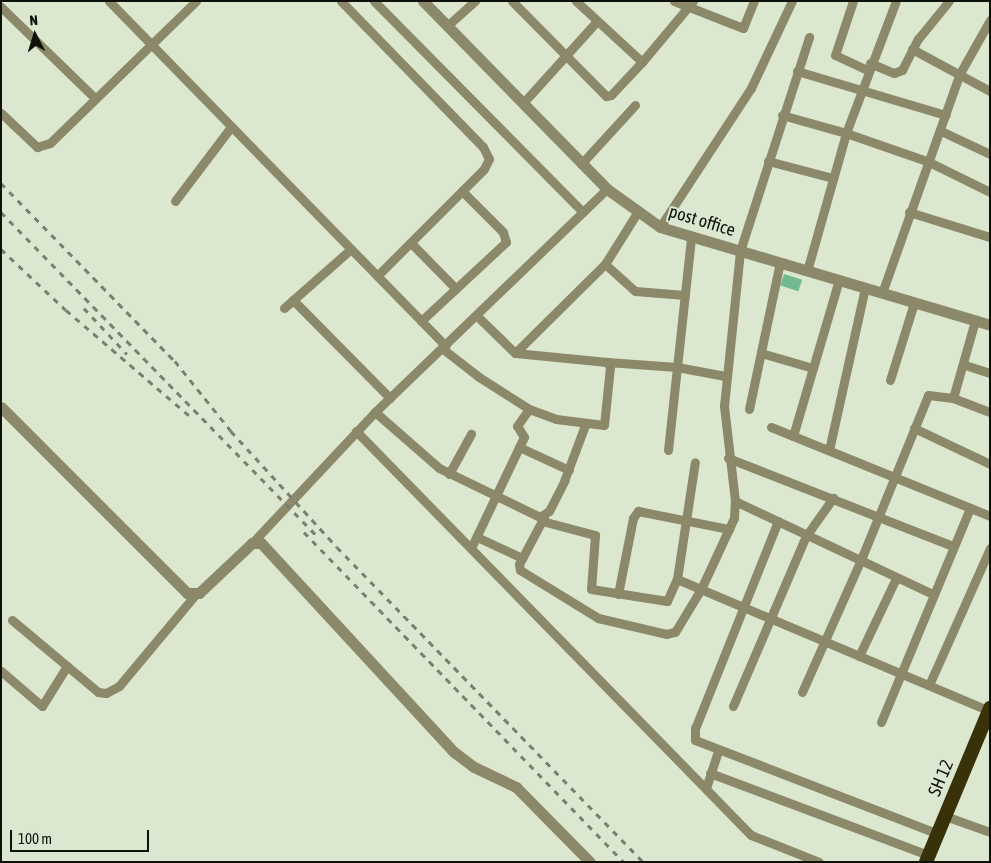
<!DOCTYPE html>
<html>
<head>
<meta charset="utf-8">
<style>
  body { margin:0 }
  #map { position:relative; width:991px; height:863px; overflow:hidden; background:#dce7d0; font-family:"Asap Condensed",sans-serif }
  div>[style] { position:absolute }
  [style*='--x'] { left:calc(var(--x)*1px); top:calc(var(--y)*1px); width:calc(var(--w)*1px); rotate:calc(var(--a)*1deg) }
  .building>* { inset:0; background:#73ba90; transform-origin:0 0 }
  .minor>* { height:9px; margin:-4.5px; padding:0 4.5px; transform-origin:4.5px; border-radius:4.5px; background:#8c886a }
  .tertiary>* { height:11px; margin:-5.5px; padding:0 5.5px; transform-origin:5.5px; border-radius:5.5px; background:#8c886a }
  .trunk>* { height:14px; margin:-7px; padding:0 7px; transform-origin:7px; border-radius:7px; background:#393208 }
  .rail>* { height:2.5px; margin-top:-1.25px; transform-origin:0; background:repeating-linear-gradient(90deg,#798071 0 6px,transparent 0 12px) }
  span { translate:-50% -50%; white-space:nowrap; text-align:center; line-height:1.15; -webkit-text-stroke:4px #dce7d0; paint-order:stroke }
  .street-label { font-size:18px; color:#0e120a }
  .frame { position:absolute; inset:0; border:2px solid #0e120a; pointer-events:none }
  .north { position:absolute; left:10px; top:10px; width:50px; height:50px; -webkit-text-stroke:4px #dce7d0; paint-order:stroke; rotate:355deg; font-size:14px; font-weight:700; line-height:20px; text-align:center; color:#0e120a }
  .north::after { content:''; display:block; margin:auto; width:18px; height:22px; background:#0e120a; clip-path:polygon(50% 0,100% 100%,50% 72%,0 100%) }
  .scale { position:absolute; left:10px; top:830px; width:139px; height:22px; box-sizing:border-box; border:2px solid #0e120a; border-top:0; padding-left:6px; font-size:15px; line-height:18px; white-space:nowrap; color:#0e120a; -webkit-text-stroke:4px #dce7d0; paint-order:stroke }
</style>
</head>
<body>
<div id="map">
  <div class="building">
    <div style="left:784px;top:274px;width:19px;height:12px;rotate:18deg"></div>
  </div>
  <div class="minor">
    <div style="--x:109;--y:1;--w:482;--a:45.7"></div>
    <div style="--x:341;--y:1;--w:204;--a:45.8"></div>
    <div style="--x:483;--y:147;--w:13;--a:63"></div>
    <div style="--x:489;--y:159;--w:11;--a:117"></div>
    <div style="--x:484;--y:169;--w:151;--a:135"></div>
    <div style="--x:374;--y:1;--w:297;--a:45.3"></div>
    <div style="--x:512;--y:1;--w:134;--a:45.3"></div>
    <div style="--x:606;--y:96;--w:5;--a:-11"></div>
    <div style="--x:611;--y:95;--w:45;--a:-46.8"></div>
    <div style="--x:642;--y:62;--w:80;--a:-50.1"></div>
    <div style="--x:576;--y:1;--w:90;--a:42.7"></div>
    <div style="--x:674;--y:1;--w:74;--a:21.4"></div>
    <div style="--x:743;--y:28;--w:29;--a:-68"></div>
    <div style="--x:853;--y:1;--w:57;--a:108.4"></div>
    <div style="--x:835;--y:55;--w:35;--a:25"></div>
    <div style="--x:1;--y:7;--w:131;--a:44.1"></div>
    <div style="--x:447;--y:26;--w:38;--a:-42"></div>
    <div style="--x:912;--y:49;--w:89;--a:28.3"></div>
    <div style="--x:870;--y:63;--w:26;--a:23"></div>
    <div style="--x:894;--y:73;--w:9;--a:-21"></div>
    <div style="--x:902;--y:70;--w:35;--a:-63"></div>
    <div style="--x:918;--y:39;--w:49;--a:-50.8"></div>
    <div style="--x:797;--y:71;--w:155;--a:16.5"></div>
    <div style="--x:523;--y:103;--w:110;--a:-47.9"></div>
    <div style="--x:1;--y:113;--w:50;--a:43.4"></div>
    <div style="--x:37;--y:147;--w:14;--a:-17"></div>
    <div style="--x:50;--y:143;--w:204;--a:-44.2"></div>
    <div style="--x:782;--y:115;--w:66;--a:15.7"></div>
    <div style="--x:846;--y:133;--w:86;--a:19.1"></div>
    <div style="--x:927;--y:161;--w:70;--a:26.2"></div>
    <div style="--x:941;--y:131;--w:54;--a:25.1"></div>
    <div style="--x:768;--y:161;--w:67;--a:14.7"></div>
    <div style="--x:581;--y:164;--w:80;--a:-47.5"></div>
    <div style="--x:175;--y:201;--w:93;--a:-52.9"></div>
    <div style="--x:909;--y:212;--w:85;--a:17.2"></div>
    <div style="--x:660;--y:227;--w:166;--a:-56.8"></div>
    <div style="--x:751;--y:88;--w:96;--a:-64.8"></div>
    <div style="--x:411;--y:243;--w:64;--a:45.6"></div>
    <div style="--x:605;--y:264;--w:40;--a:42"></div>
    <div style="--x:635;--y:291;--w:50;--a:4.6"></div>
    <div style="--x:807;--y:271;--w:143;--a:-74.2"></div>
    <div style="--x:846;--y:133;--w:141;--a:-69.3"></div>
    <div style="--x:882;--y:293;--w:231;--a:-70.5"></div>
    <div style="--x:959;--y:75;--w:63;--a:-60.6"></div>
    <div style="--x:293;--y:300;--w:138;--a:45.3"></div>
    <div style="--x:284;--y:308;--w:89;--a:-41.4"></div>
    <div style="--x:421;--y:321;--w:116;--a:-42.9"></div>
    <div style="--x:506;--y:242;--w:10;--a:-107"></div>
    <div style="--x:503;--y:232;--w:58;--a:-135"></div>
    <div style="--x:443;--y:349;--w:46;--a:37.9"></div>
    <div style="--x:479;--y:377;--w:59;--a:32.6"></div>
    <div style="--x:529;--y:409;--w:29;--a:20"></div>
    <div style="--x:556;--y:419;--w:48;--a:7.1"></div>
    <div style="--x:604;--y:425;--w:58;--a:-84.1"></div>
    <div style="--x:610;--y:367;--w:6;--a:-121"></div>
    <div style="--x:607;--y:362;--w:92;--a:-174.4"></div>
    <div style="--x:515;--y:353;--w:53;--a:-135.8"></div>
    <div style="--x:515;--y:353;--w:127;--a:-44.7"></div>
    <div style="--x:605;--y:264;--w:60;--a:-57.9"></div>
    <div style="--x:761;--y:353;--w:54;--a:16.1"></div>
    <div style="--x:607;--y:362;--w:70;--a:4.1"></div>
    <div style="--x:677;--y:367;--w:49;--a:10.6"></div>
    <div style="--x:965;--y:365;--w:26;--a:18"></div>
    <div style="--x:890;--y:380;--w:81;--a:-72.7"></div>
    <div style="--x:953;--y:398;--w:80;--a:-74.1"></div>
    <div style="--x:749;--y:409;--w:150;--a:-78.1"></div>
    <div style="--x:375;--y:412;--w:85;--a:41.2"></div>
    <div style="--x:439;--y:468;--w:112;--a:25.9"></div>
    <div style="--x:540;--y:517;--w:11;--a:-34"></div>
    <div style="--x:549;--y:511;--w:34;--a:-63"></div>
    <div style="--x:564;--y:481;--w:60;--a:-69.4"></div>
    <div style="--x:771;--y:427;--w:236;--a:22.1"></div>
    <div style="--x:914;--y:428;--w:84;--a:25.3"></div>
    <div style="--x:356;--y:431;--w:565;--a:45.65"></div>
    <div style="--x:751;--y:835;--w:73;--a:21.7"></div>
    <div style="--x:793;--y:436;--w:163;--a:-73.6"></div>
    <div style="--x:519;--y:447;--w:55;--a:24.7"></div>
    <div style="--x:668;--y:450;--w:213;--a:-83.8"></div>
    <div style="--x:829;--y:450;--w:166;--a:-77.5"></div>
    <div style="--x:728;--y:458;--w:242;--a:21.4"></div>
    <div style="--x:449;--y:474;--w:46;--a:-61.2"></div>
    <div style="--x:735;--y:501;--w:219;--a:25.2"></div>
    <div style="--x:544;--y:517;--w:53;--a:118"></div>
    <div style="--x:519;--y:564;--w:6;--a:81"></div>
    <div style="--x:520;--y:570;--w:92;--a:31.6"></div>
    <div style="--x:598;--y:618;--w:70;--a:13.2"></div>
    <div style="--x:666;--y:634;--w:9;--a:-13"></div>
    <div style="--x:675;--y:632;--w:50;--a:-58.8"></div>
    <div style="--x:701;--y:589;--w:78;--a:-65.1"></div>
    <div style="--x:734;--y:518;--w:17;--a:-87"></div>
    <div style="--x:735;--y:501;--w:96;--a:-96.6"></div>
    <div style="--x:724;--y:406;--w:156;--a:-84.1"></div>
    <div style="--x:740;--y:251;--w:225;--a:-72.1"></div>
    <div style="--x:542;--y:521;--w:55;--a:14.8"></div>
    <div style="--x:595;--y:535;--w:54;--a:94.2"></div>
    <div style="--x:591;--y:589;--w:77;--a:9"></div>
    <div style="--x:667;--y:601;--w:24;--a:-66"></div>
    <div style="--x:677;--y:579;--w:118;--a:-81.3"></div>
    <div style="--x:778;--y:521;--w:223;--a:111.8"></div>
    <div style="--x:695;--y:728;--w:12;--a:90"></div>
    <div style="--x:695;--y:740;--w:261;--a:21.1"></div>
    <div style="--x:477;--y:537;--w:50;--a:25"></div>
    <div style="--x:252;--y:543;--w:180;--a:-46.8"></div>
    <div style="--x:375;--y:412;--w:322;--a:-43.9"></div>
    <div style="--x:471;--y:548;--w:123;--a:-64.5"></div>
    <div style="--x:524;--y:437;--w:13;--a:-122"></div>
    <div style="--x:517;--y:426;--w:21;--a:-55"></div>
    <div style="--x:677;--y:579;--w:339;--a:22.9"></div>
    <div style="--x:618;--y:594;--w:77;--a:-78.8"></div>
    <div style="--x:633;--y:518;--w:9;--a:-54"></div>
    <div style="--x:638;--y:511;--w:93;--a:11.2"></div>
    <div style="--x:12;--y:620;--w:112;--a:39.9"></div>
    <div style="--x:98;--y:692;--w:8;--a:7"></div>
    <div style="--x:106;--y:693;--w:15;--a:-28"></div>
    <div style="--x:119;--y:686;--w:119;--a:-50.1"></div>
    <div style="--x:859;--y:656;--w:86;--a:-64.6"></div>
    <div style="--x:1;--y:671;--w:54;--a:40.5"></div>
    <div style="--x:42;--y:706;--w:47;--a:-58"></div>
    <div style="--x:929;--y:685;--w:150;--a:-66"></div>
    <div style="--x:802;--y:692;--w:142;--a:-66"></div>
    <div style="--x:860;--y:562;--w:180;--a:-67.8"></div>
    <div style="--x:928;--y:395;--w:25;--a:7"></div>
    <div style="--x:953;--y:398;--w:40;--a:21"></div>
    <div style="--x:733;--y:706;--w:185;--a:-66.8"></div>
    <div style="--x:806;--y:536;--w:47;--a:-54.6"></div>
    <div style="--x:881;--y:722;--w:232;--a:-67.4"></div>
    <div style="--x:710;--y:773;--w:233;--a:20.6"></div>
    <div style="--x:706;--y:788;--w:40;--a:-72"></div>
    <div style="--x:945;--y:816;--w:48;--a:19.6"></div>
  </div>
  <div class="tertiary">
    <div style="--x:423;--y:1;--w:263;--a:45.6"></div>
    <div style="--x:607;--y:189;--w:65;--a:35.6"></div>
    <div style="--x:660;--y:227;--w:344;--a:16.5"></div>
    <div style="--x:1;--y:407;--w:263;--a:45"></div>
    <div style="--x:187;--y:593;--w:12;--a:0"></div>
    <div style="--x:199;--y:593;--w:73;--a:-43.3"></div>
    <div style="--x:252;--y:543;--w:9;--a:0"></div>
    <div style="--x:261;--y:543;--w:284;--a:47.3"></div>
    <div style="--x:454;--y:752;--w:25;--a:37"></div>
    <div style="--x:474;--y:767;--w:47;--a:25.5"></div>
    <div style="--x:516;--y:787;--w:105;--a:45.4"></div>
  </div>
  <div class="trunk">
    <div style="--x:926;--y:862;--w:167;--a:-67.4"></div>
  </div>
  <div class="rail">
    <div style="--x:1;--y:183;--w:249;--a:45.7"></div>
    <div style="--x:175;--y:361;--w:90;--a:51.3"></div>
    <div style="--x:231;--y:431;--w:157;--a:47.6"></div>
    <div style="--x:337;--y:547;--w:439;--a:45.8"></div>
    <div style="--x:1;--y:212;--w:453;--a:45.7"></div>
    <div style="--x:1;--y:249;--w:89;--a:43.2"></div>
    <div style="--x:66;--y:310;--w:166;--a:40.6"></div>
    <div style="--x:84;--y:308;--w:63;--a:46.9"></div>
    <div style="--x:304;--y:532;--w:460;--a:45.9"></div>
  </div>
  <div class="street-label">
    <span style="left:702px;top:221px;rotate:17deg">post office</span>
    <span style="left:941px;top:778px;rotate:-67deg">SH 12</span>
  </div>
  <div class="frame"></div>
  <div class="north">N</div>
  <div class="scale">100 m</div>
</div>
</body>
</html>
